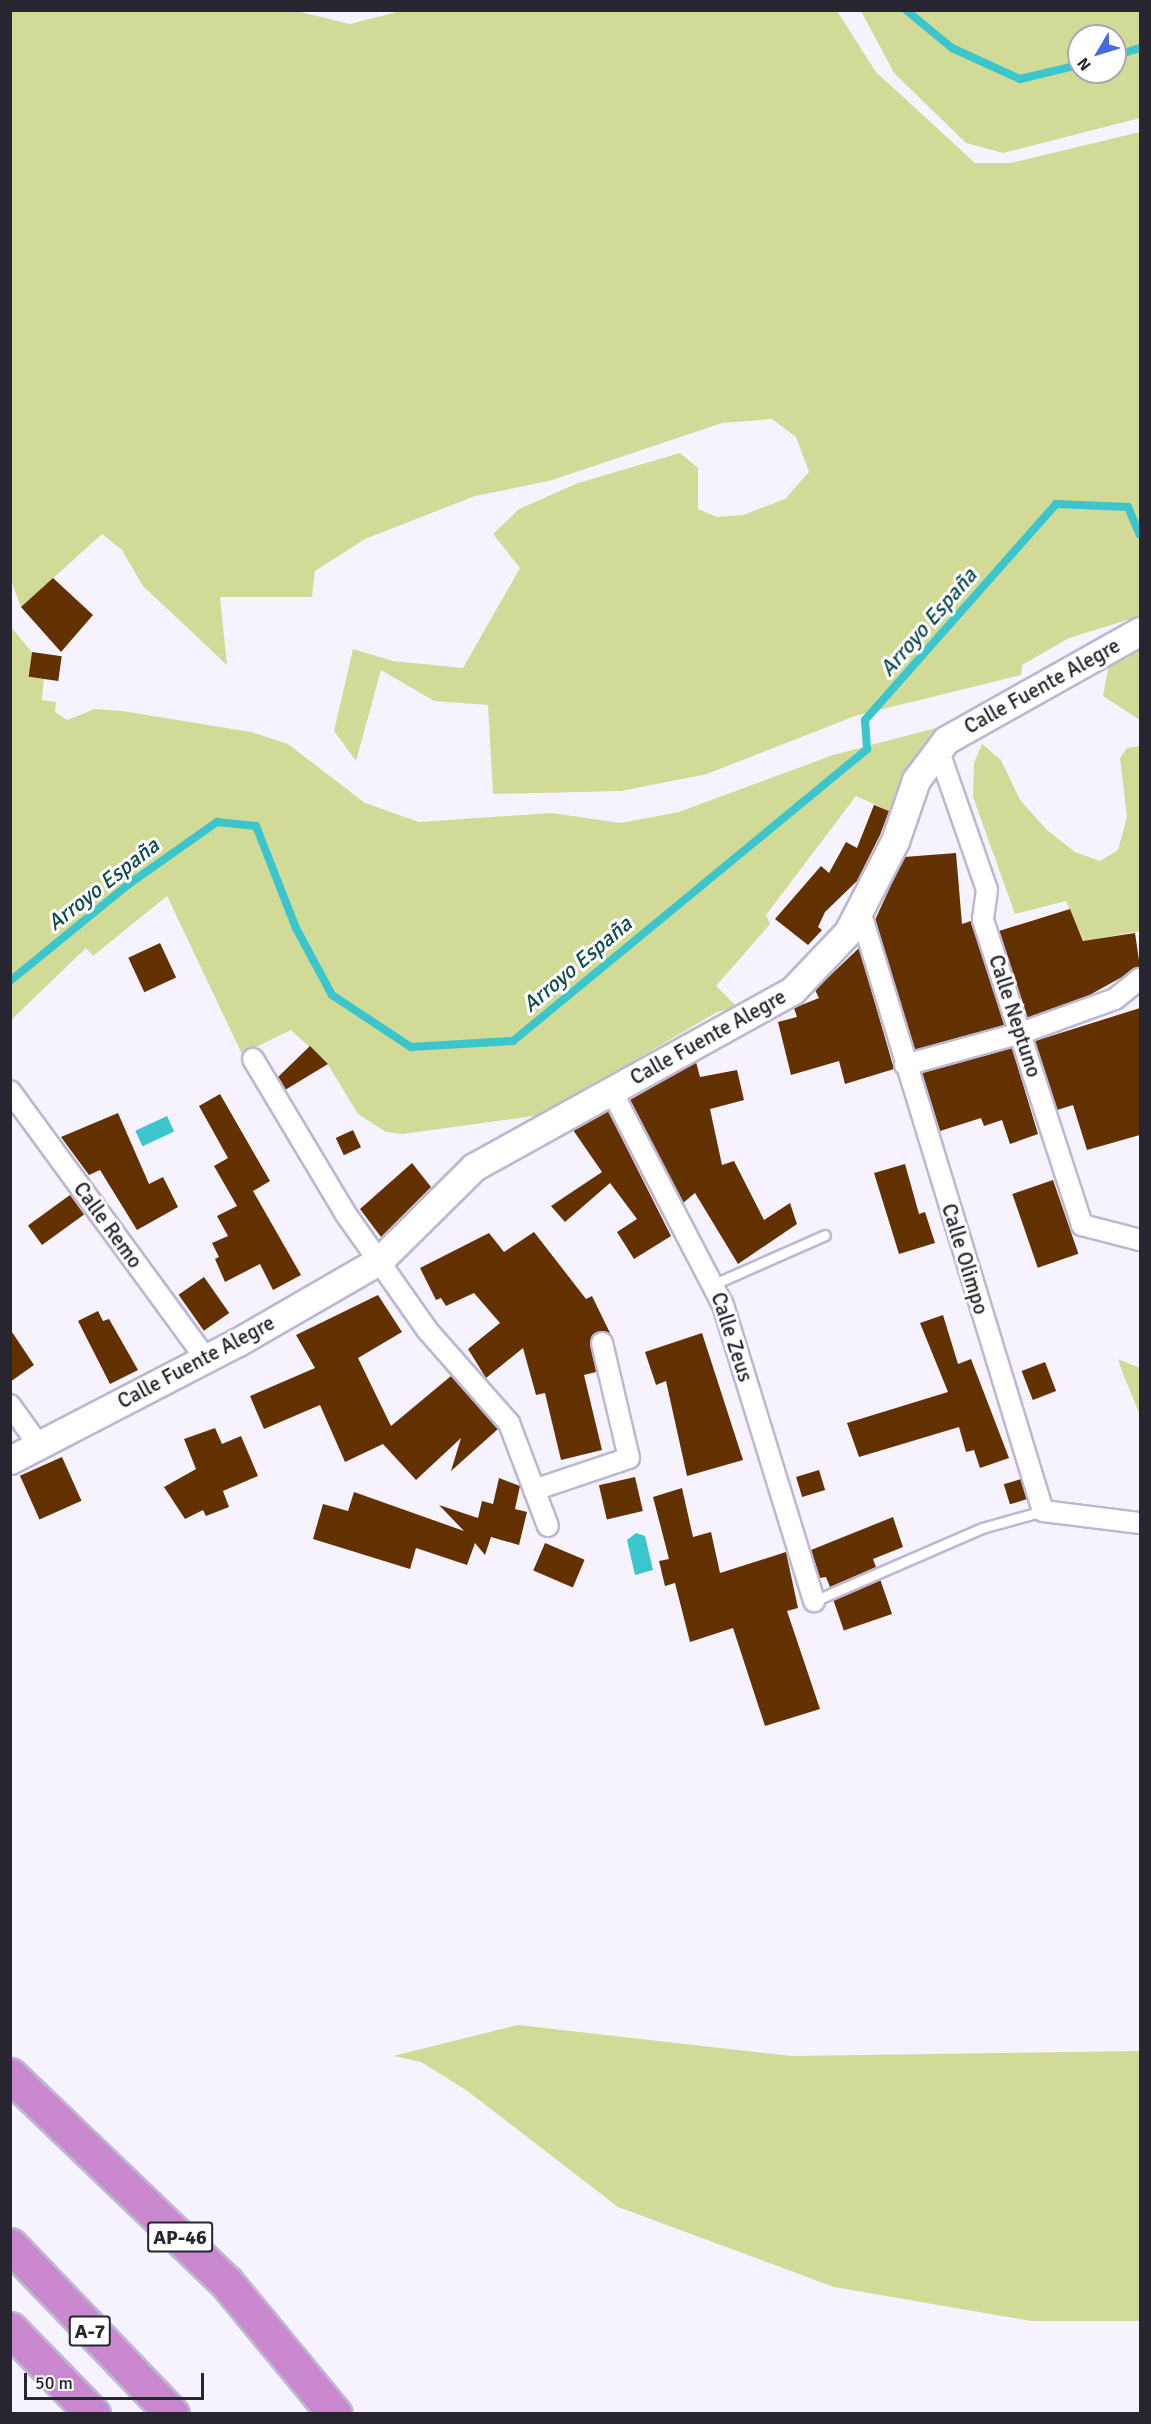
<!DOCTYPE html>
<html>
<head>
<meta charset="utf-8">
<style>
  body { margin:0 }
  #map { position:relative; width:1151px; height:2424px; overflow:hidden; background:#f6f3ff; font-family:Signika,sans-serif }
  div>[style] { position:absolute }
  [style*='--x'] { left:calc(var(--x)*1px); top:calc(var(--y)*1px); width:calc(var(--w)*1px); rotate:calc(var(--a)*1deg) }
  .green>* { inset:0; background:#d2da98 }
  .water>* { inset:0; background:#3bc5cd; transform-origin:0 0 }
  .stream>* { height:8px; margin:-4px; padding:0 4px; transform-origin:4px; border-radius:4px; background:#3bc5cd }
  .building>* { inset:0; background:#633100; transform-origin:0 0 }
  .roads { filter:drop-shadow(2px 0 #beb7d3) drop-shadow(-2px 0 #beb7d3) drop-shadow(0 2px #beb7d3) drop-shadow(0 -2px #beb7d3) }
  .lane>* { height:9px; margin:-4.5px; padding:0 4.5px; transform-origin:4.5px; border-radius:4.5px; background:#fff }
  .street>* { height:20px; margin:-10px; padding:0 10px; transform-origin:10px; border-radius:10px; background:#fff }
  .secondary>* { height:27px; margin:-13.5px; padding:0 13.5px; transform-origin:13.5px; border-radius:13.5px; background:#fff }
  .highway>* { height:33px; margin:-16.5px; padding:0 16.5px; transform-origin:16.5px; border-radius:16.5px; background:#ca88ce }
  span { translate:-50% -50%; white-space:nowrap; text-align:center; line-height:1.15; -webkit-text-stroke:6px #fff; paint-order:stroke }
  .shield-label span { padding:2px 4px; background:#fff; border:2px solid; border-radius:4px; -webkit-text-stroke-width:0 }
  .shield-label { font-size:20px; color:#27252f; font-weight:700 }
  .street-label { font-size:21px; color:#27252f }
  .water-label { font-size:22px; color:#104b4e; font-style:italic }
  .frame { position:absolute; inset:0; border:12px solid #27252f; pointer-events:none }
  .north { position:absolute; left:1067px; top:24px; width:60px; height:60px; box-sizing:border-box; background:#fff; border:2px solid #a9a8ac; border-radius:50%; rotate:232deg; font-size:16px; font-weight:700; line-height:24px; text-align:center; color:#27252f }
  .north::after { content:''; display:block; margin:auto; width:21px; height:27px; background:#456bde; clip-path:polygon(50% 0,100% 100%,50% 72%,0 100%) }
  .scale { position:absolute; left:24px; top:2373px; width:180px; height:27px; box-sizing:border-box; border:3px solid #27252f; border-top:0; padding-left:8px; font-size:18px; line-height:21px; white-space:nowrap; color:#27252f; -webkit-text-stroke:4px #fff; paint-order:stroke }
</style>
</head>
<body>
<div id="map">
  <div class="green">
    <div style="clip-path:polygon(292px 10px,350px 24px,405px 10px,837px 11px,876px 72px,975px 163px,1011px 163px,1140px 132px,1140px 616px,1069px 638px,1022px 665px,1021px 675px,855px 716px,707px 774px,621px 791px,493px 794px,488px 705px,434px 701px,381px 670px,356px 761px,334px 731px,353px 649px,393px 661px,463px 668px,520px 568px,493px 534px,519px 509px,578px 483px,680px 453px,698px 468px,698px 509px,717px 517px,743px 515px,785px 499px,809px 472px,796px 437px,772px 419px,722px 423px,549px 481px,475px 496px,365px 539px,315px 571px,312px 597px,220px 597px,227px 665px,143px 586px,122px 550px,102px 534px,21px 607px,11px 581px,11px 11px)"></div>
    <div style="clip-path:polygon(evenodd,861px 11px,1140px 11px,1140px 118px,1003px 153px,966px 143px,894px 73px,861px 11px,1079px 36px,1115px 36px,1115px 72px,1079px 72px,1079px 36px)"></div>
    <div style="clip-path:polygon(10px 626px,32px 652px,28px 677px,44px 679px,42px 700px,56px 702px,55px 712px,67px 720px,95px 709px,122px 711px,251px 732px,288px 744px,365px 803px,419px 822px,552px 813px,620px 823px,679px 812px,833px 755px,951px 724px,893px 813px,856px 796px,766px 915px,770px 924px,716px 986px,737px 1007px,717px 1012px,593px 1085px,594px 1089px,541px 1115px,402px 1134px,386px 1132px,358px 1114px,327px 1063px,291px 1030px,242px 1054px,167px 896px,93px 956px,86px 948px,11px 1020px)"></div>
    <div style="clip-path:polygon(1140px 645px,1140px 720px,1103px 696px,1109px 664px)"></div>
    <div style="clip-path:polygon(982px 744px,1001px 760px,1020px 800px,1047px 830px,1075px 852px,1100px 861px,1118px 850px,1127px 817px,1120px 758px,1127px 748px,1140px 746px,1140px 931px,1084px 941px,1066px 901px,1015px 914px,973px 797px,974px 763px)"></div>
    <div style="clip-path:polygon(1118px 1359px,1140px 1368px,1140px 1415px,1123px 1374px)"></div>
    <div style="clip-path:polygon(518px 2025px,791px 2056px,1140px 2051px,1140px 2321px,1031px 2321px,834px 2287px,618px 2207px,466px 2090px,421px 2062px,393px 2056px)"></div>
  </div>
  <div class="water">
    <div style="left:167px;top:1116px;width:17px;height:35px;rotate:65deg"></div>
    <div style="clip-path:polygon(636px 1533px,645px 1536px,653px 1570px,635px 1575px,627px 1540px)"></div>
  </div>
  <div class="stream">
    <div style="--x:906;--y:10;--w:60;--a:39.6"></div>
    <div style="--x:952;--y:48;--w:75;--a:24.5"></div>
    <div style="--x:1020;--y:79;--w:61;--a:-13.3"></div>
    <div style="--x:1115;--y:56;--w:26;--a:-18"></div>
    <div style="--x:10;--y:981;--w:154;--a:-39.2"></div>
    <div style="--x:129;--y:884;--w:108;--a:-35.2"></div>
    <div style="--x:217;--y:822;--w:39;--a:6"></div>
    <div style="--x:256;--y:826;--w:110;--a:68.6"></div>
    <div style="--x:296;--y:928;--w:76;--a:61.8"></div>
    <div style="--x:332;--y:995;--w:95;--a:33.4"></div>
    <div style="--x:411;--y:1047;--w:102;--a:-3.4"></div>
    <div style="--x:513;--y:1041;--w:459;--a:-39.5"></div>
    <div style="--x:867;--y:749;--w:29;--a:-94"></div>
    <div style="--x:865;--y:720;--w:288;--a:-48.5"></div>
    <div style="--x:1056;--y:504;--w:72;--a:2.4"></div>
    <div style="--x:1128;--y:507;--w:30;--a:67"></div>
  </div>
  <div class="building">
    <div style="clip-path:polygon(53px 578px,93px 615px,61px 652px,21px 607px)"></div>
    <div style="left:32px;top:652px;width:30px;height:25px;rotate:8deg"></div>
    <div style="clip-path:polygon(874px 805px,889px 811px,880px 835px,857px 881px,825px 912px,818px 927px,822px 930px,808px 945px,775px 919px,821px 866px,829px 873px,846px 842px,857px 848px)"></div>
    <div style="clip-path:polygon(956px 853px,962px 924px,971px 921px,1005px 1025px,915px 1050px,875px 920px,904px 857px)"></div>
    <div style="clip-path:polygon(1070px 909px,1083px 941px,1135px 933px,1140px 967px,1086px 997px,1027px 1018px,999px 931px)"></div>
    <div style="left:160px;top:943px;width:38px;height:35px;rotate:65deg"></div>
    <div style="clip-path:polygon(859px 948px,894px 1069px,845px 1084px,839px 1061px,791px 1075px,778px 1022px,797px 1017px,794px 1008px,819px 998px,815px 990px)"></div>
    <div style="clip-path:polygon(1140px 1008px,1140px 1135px,1087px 1150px,1073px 1105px,1057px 1110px,1035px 1041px)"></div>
    <div style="clip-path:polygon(310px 1046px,328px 1064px,285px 1090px,278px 1077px)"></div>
    <div style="clip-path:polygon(1012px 1048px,1038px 1134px,1010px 1144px,1002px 1120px,984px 1126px,981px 1118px,940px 1131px,922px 1073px)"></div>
    <div style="clip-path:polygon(696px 1062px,700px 1077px,737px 1070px,744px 1100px,710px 1109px,722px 1165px,734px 1161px,764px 1220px,790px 1203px,797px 1224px,738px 1264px,695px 1193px,683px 1203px,630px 1100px)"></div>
    <div style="clip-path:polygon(220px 1094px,270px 1181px,253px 1191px,301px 1275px,273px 1290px,260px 1264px,225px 1282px,215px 1259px,219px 1257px,212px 1243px,228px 1236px,217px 1216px,237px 1206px,214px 1166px,228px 1158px,199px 1106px)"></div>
    <div style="clip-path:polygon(608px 1111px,671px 1236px,634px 1259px,617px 1232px,637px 1219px,610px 1183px,565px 1222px,551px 1206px,602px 1172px,573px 1130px)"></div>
    <div style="clip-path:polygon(118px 1113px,149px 1184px,163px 1177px,178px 1207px,137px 1230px,100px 1170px,89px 1175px,61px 1137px)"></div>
    <div style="left:353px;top:1130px;width:19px;height:19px;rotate:65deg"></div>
    <div style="clip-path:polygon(412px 1163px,431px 1187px,381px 1237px,360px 1209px)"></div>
    <div style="clip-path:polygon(905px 1164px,919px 1214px,925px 1212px,935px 1243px,899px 1254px,874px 1173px)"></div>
    <div style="left:1053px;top:1180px;width:78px;height:43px;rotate:71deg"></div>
    <div style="left:70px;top:1195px;width:24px;height:52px;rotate:54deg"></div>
    <div style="clip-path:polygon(534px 1232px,586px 1299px,592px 1296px,611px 1335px,593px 1335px,596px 1372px,584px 1375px,602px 1450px,561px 1460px,545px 1393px,536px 1395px,523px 1348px,486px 1378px,468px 1349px,500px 1323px,474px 1293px,446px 1306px,441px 1298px,436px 1300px,420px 1268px,489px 1233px,504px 1252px)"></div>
    <div style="left:204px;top:1277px;width:44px;height:31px;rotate:55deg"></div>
    <div style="clip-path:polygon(378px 1295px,402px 1332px,358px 1358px,391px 1426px,451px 1376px,498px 1429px,451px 1471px,461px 1438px,416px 1480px,383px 1444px,345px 1462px,320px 1405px,264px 1429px,250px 1396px,315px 1368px,296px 1335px)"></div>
    <div style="clip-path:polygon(98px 1311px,103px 1321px,109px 1319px,138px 1370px,110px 1384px,78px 1321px)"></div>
    <div style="clip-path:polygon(943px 1315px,958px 1364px,971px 1359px,1009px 1458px,980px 1468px,974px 1450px,966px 1452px,959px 1427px,859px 1457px,847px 1423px,948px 1392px,920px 1323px)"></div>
    <div style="clip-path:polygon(10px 1329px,34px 1365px,10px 1382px)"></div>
    <div style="clip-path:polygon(702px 1333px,743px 1460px,687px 1476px,666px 1381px,656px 1385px,645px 1352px)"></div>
    <div style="left:1045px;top:1362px;width:31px;height:25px;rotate:69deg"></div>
    <div style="clip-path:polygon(215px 1428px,222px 1444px,241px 1436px,258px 1476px,223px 1491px,229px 1507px,206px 1516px,203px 1510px,185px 1519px,164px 1487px,196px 1469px,184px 1439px)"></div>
    <div style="left:62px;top:1457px;width:48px;height:46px;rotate:66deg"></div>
    <div style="left:819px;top:1470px;width:21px;height:24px;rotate:73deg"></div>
    <div style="left:635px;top:1477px;width:35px;height:37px;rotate:77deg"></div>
    <div style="clip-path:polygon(499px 1478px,520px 1486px,515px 1509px,527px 1512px,519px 1545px,491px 1537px,485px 1555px,475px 1543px,467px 1565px,416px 1548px,410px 1569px,313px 1539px,323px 1504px,348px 1511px,354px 1492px,464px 1531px,439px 1505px,478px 1518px,482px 1501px,493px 1504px)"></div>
    <div style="left:1021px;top:1479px;width:21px;height:18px;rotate:73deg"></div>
    <div style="clip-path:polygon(682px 1488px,693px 1537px,711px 1532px,720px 1573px,786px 1552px,798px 1608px,787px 1611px,820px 1709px,765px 1726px,733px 1628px,690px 1642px,675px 1583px,665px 1586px,659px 1561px,669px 1559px,653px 1497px)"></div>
    <div style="clip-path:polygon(893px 1517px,903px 1547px,873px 1559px,876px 1567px,830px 1587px,826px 1577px,820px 1578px,811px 1550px)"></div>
    <div style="left:545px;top:1543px;width:43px;height:30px;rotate:23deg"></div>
    <div style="left:880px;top:1579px;width:37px;height:51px;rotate:71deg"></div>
  </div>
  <div class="roads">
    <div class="lane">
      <div style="--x:714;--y:1284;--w:121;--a:-23.8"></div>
      <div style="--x:814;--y:1601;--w:183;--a:-23.5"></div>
      <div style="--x:982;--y:1528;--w:63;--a:-15.6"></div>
    </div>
    <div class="street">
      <div style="--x:938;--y:749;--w:149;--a:70.8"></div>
      <div style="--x:987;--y:890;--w:30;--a:98"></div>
      <div style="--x:983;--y:920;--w:321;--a:72"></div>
      <div style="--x:1082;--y:1225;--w:60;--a:14.5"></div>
      <div style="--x:860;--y:911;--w:627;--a:73.04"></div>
      <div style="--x:1043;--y:1511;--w:98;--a:7.1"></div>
      <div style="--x:253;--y:1059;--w:179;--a:59.1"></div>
      <div style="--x:345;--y:1213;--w:144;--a:54.9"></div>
      <div style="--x:428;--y:1331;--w:123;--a:48.6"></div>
      <div style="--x:509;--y:1423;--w:110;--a:69.3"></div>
      <div style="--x:905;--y:1065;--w:120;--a:-15.4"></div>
      <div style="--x:1021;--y:1033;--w:100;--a:-19.9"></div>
      <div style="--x:1115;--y:999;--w:32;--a:-39"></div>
      <div style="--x:611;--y:1090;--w:242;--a:62.5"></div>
      <div style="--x:723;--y:1305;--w:310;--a:72.9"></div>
      <div style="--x:10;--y:1091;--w:332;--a:53.8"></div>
      <div style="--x:10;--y:1405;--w:48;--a:54.3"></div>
      <div style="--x:534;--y:1490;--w:100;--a:-18.6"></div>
      <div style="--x:629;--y:1458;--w:118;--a:-103.2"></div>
    </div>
    <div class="secondary">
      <div style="--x:10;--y:1460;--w:257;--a:-27.4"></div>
      <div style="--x:238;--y:1342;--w:164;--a:-30"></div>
      <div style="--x:380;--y:1260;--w:132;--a:-44.7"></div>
      <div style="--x:474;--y:1167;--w:363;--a:-29"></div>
      <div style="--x:792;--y:991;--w:81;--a:-46.5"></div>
      <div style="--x:848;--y:932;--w:102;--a:-62.7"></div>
      <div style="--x:895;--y:841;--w:65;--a:-71"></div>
      <div style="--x:916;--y:780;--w:50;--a:-53.1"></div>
      <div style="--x:946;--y:740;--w:223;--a:-29.3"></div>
    </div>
    <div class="highway">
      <div style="--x:10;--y:2075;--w:299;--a:43.8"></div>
      <div style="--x:226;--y:2282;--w:171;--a:50.5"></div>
      <div style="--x:10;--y:2245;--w:234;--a:46.2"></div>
      <div style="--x:10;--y:2329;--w:119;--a:45.7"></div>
    </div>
  </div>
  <div class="shield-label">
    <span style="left:180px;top:2237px">AP-46</span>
    <span style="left:90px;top:2331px">A-7</span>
  </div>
  <div class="street-label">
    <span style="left:1042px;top:686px;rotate:-29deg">Calle Fuente Alegre</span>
    <span style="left:1015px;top:1016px;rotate:72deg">Calle Neptuno</span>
    <span style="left:708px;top:1037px;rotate:-29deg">Calle Fuente Alegre</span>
    <span style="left:108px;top:1225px;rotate:54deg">Calle Remo</span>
    <span style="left:965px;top:1259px;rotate:73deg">Calle Olimpo</span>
    <span style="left:732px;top:1337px;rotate:72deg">Calle Zeus</span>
    <span style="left:196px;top:1362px;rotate:-28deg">Calle Fuente Alegre</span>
  </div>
  <div class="water-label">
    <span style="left:928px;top:622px;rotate:-49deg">Arroyo España</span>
    <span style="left:103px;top:884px;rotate:-38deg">Arroyo España</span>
    <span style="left:577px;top:964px;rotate:-40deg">Arroyo España</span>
  </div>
  <div class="frame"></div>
  <div class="north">N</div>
  <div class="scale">50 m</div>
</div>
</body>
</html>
